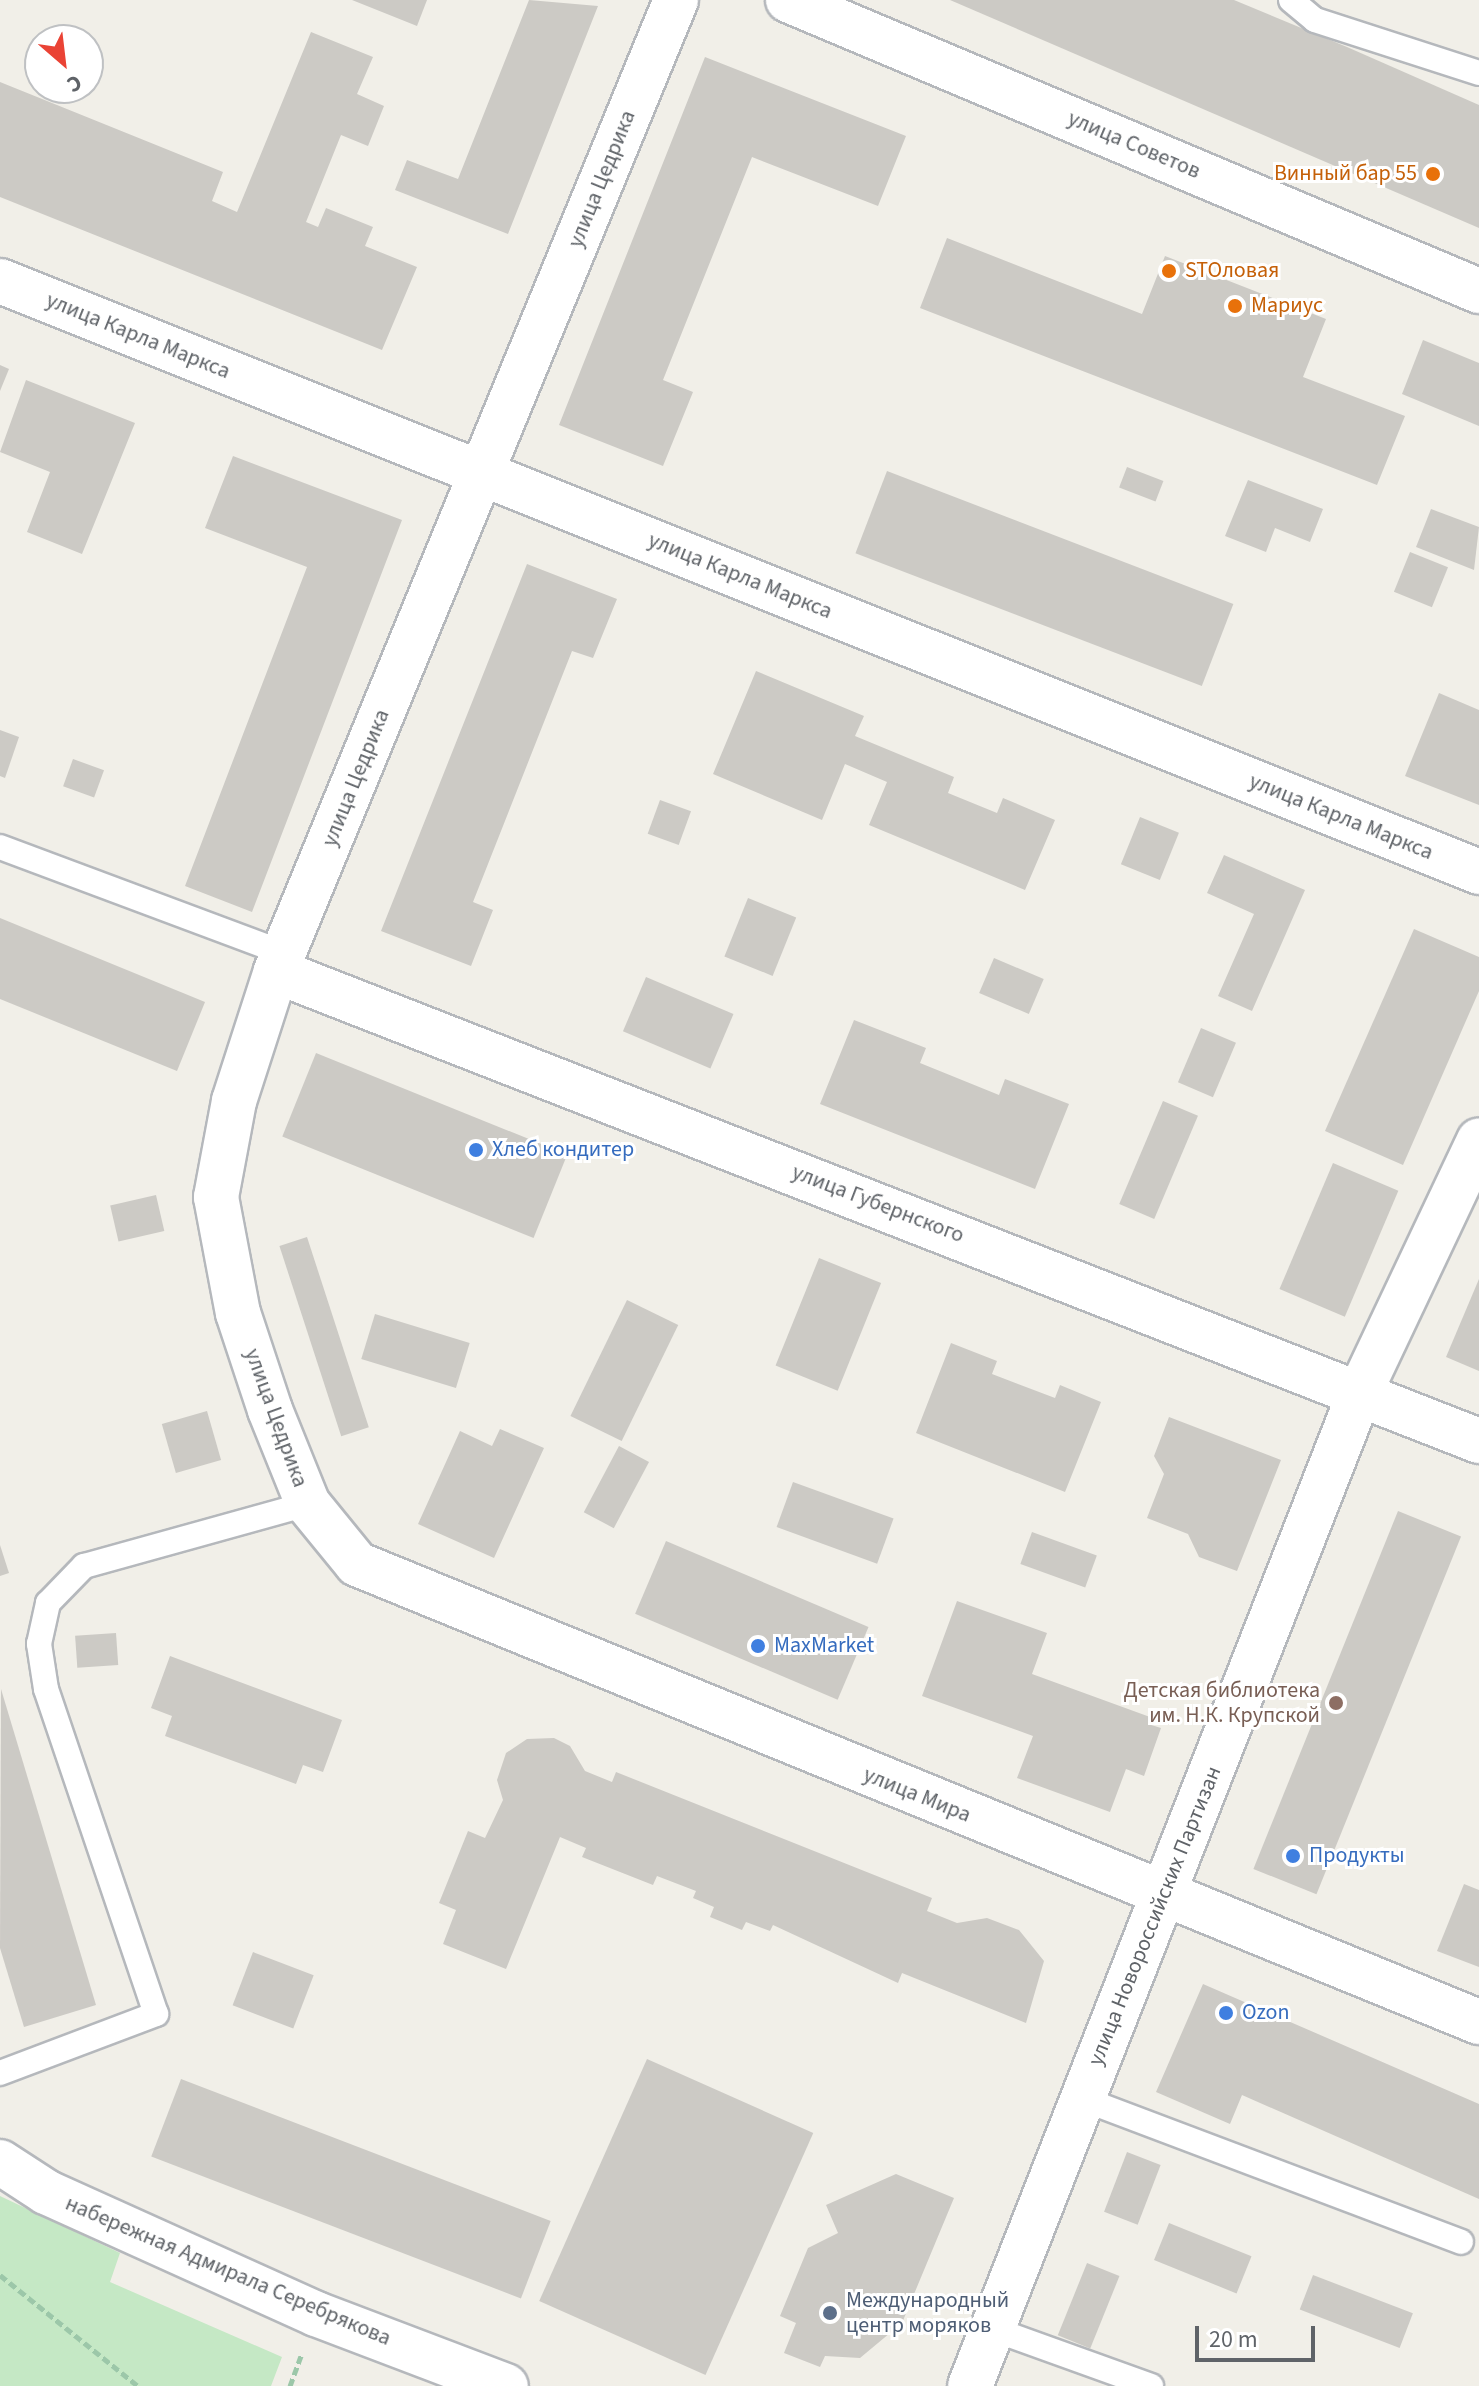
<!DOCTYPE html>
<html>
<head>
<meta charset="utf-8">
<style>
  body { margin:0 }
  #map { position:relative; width:1479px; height:2386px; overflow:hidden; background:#f1efe8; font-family:"Source Sans 3",sans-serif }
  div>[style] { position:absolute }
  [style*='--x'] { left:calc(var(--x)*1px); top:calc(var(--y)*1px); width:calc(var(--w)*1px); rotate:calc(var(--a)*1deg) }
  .green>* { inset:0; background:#c5e8c5 }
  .building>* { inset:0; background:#cccac5; transform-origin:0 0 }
  .path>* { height:5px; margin-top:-2.5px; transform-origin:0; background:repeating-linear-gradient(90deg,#9cc7a9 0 8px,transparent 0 12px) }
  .roads { filter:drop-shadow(2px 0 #b5b8bc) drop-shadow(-2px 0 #b5b8bc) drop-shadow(0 2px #b5b8bc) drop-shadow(0 -2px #b5b8bc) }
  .service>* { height:24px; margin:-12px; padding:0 12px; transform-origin:12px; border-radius:12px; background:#fff }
  .minor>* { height:44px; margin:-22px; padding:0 22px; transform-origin:22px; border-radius:22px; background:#fff }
  .tertiary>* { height:44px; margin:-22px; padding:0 22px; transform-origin:22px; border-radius:22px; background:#fff }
  .dots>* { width:22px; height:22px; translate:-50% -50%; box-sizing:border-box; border:4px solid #fff; border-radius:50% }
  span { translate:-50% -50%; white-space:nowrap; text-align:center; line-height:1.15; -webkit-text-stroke:6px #fff; paint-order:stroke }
  .street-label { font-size:22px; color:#5f6368 }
  .food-label { font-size:22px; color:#c56008 }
  .right { translate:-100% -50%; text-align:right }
  .left { translate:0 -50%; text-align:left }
  .shop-label { font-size:22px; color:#366cbe }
  .education-label { font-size:22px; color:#785e54 }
  .service-label { font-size:22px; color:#4e5e75 }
  .north { position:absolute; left:24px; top:24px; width:80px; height:80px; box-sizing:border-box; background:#fff; border:2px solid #bfc1c3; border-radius:50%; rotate:152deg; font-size:22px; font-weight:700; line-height:32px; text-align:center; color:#5f6368 }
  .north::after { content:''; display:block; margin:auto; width:28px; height:36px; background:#ea4335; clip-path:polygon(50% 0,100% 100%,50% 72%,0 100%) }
  .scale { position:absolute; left:1195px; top:2326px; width:120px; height:36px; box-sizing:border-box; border:4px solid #5f6368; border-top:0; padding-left:10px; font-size:24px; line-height:28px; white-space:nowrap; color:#5f6368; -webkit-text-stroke:6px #fff; paint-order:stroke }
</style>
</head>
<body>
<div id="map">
  <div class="green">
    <div style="clip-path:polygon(0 2196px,120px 2253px,110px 2282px,282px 2357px,271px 2386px,0 2386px)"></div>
  </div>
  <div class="building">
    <div style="clip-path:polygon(352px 0,427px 0,417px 26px)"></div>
    <div style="clip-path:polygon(529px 0,598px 6px,508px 234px,395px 190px,407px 160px,458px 179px)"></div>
    <div style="clip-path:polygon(950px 0,1234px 0,1347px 47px,1479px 105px,1479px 228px)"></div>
    <div style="clip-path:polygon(311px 32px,373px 57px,357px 94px,384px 106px,368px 146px,341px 135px,306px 222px,318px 227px,326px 208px,373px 227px,365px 246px,417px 267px,382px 350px,0 197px,0 82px,223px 172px,212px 201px,237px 212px)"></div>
    <div style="clip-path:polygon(705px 57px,906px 136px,878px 206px,752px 157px,663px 380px,693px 392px,663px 466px,559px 425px)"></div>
    <div style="clip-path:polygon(947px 238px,1142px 314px,1165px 256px,1326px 319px,1303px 377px,1405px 416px,1377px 485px,920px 308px)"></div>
    <div style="clip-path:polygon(1423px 340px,1479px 363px,1479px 426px,1402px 394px)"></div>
    <div style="clip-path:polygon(0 365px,9px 369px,0 391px)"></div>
    <div style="clip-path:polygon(26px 380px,135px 423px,82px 554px,27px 532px,50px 472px,0 452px)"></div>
    <div style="clip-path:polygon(233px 456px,402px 520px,252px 912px,185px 886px,307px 567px,205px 528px)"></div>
    <div style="left:1127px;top:467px;width:39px;height:22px;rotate:21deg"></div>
    <div style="left:887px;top:471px;width:371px;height:88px;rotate:21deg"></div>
    <div style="clip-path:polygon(1248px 480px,1323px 509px,1310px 542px,1275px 528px,1266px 552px,1225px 536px)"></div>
    <div style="clip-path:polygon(1431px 509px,1479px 527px,1474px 570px,1416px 547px)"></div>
    <div style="left:1410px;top:552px;width:41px;height:43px;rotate:22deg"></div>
    <div style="clip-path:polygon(527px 564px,617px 599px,593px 658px,572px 651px,473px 902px,493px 910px,471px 966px,381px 931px)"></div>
    <div style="clip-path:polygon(756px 671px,864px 716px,855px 736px,954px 777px,948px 793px,997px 813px,1003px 798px,1055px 820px,1025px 890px,869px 825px,887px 782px,845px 764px,822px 820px,713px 774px)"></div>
    <div style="clip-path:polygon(1439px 693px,1479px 710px,1479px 805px,1405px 776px)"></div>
    <div style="clip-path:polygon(0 730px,19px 737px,5px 778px,0 776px)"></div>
    <div style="left:73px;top:759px;width:33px;height:29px;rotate:20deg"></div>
    <div style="left:660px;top:800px;width:33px;height:36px;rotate:20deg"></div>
    <div style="left:1140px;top:817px;width:42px;height:51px;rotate:22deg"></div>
    <div style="clip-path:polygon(1224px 855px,1305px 890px,1252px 1011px,1218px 996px,1254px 914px,1207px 893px)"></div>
    <div style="left:748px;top:898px;width:52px;height:63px;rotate:22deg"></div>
    <div style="clip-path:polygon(0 918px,205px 1002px,177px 1071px,0 999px)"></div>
    <div style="clip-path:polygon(1414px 929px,1479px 957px,1479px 991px,1403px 1165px,1325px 1131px)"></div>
    <div style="left:994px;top:958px;width:54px;height:38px;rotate:23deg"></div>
    <div style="left:646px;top:977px;width:95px;height:59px;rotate:23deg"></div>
    <div style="clip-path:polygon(854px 1020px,926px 1048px,920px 1063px,999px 1095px,1005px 1079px,1069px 1104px,1035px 1189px,820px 1104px)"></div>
    <div style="left:1201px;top:1028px;width:38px;height:59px;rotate:23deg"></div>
    <div style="left:316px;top:1053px;width:271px;height:90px;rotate:22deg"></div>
    <div style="left:1163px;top:1101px;width:38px;height:112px;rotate:23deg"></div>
    <div style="left:1333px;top:1163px;width:71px;height:137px;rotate:23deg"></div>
    <div style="left:156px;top:1195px;width:37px;height:47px;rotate:77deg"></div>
    <div style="left:307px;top:1237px;width:200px;height:29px;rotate:72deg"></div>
    <div style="left:819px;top:1258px;width:67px;height:116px;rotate:22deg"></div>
    <div style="clip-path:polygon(1479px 1279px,1479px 1371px,1446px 1357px)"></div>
    <div style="left:627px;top:1300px;width:57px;height:129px;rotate:26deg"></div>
    <div style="left:375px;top:1314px;width:99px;height:47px;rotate:17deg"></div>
    <div style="clip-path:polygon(951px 1343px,997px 1361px,992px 1374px,1055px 1398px,1060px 1385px,1101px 1402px,1065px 1492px,916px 1433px)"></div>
    <div style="left:207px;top:1411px;width:51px;height:47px;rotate:74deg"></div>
    <div style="clip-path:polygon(1169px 1417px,1281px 1460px,1237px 1571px,1199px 1557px,1188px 1534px,1147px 1518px,1164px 1474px,1154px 1456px)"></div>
    <div style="clip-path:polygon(500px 1429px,544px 1448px,494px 1558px,418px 1524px,460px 1431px,492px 1446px)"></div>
    <div style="left:619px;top:1446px;width:34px;height:75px;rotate:28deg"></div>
    <div style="left:793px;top:1482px;width:107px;height:48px;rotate:20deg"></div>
    <div style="left:1398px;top:1511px;width:68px;height:386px;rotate:22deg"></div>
    <div style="left:1032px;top:1532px;width:69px;height:34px;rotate:20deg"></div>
    <div style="left:666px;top:1541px;width:220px;height:79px;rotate:23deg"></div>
    <div style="clip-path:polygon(0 1545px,9px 1573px,0 1576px)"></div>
    <div style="clip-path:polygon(957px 1601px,1047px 1633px,1032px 1674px,1150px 1717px,1148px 1724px,1161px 1728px,1144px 1776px,1126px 1769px,1110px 1812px,1017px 1778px,1033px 1736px,922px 1696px)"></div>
    <div style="left:116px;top:1633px;width:32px;height:41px;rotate:86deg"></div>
    <div style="clip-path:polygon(170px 1656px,342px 1720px,323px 1772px,303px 1765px,296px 1784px,165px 1736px,172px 1716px,151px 1708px)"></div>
    <div style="clip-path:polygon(1px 1689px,96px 2005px,24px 2027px,0 1948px)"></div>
    <div style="clip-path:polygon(554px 1738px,570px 1746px,585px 1771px,612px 1782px,616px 1772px,932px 1898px,927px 1911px,957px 1923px,987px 1918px,1019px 1930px,1044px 1961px,1026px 2023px,902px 1973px,898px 1983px,773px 1925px,770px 1931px,746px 1922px,742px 1930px,710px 1917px,714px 1907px,693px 1898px,696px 1891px,657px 1876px,653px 1885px,582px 1857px,586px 1848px,560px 1837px,506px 1969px,443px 1944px,456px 1910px,439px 1903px,468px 1831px,485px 1838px,503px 1800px,497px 1780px,506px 1753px,527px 1739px)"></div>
    <div style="clip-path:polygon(1464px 1884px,1479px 1890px,1479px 1967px,1437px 1951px)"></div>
    <div style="left:253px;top:1952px;width:65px;height:57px;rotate:21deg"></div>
    <div style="clip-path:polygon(1203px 1984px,1479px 2104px,1479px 2199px,1242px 2095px,1230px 2124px,1156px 2092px)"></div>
    <div style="left:647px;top:2059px;width:182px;height:265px;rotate:24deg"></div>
    <div style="left:181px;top:2079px;width:396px;height:83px;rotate:21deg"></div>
    <div style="left:1127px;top:2152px;width:36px;height:64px;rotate:21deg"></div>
    <div style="clip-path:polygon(896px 2174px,954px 2198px,902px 2323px,860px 2358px,825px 2356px,820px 2367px,784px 2353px,796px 2323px,780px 2316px,808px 2248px,838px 2233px,826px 2205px)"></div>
    <div style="left:1169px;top:2223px;width:89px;height:40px;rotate:22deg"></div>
    <div style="left:1087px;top:2263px;width:35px;height:78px;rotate:22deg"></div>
    <div style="left:1313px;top:2275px;width:107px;height:37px;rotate:21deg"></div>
  </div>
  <div class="path">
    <div style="--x:0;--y:2275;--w:177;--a:38.8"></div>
    <div style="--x:290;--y:2386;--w:35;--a:-70"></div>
  </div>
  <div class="roads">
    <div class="service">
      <div style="--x:1291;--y:0;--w:31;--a:40"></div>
      <div style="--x:1315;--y:20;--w:172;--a:17.9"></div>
      <div style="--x:0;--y:847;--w:303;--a:20.5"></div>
      <div style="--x:0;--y:2073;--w:167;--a:-20.7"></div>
      <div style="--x:156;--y:2014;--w:343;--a:-108.7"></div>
      <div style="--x:46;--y:1689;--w:46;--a:-98.8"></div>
      <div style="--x:39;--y:1644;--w:42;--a:-77.6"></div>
      <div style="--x:48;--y:1603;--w:52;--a:-45.8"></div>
      <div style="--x:84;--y:1566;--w:232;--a:-15.5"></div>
      <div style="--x:1083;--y:2099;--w:404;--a:20.7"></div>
      <div style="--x:993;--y:2329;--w:168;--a:19.8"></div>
    </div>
    <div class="minor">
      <div style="--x:0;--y:281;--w:1593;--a:21.78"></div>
      <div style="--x:276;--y:971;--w:1292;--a:21.34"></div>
      <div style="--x:0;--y:2162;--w:55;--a:33.1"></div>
      <div style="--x:46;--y:2192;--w:296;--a:24.3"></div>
      <div style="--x:316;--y:2314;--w:203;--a:20.8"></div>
      <div style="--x:970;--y:2386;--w:1070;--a:-68.57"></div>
      <div style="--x:1361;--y:1390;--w:276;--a:-64.7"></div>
    </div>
    <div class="tertiary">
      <div style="--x:676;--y:0;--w:1050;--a:112.39"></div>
      <div style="--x:276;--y:971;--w:137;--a:107.9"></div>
      <div style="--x:234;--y:1101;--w:98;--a:100.6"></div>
      <div style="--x:216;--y:1197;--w:118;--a:79.3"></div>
      <div style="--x:238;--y:1313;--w:102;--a:71.7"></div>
      <div style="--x:270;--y:1410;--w:101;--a:68"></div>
      <div style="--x:308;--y:1504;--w:77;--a:50.8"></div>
      <div style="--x:357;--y:1564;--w:1212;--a:22.21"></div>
      <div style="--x:788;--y:0;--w:750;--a:22.84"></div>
    </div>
  </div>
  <div class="dots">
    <div style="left:1433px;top:174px;background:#e8710a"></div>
    <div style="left:1169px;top:271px;background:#e8710a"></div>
    <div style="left:1235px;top:306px;background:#e8710a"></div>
    <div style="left:476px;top:1150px;background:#3f7fe0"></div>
    <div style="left:758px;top:1646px;background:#3f7fe0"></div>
    <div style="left:1336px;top:1703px;background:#8d6e63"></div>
    <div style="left:1293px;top:1856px;background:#3f7fe0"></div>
    <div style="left:1226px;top:2013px;background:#3f7fe0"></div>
    <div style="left:830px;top:2313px;background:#5c6f8a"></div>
  </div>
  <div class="street-label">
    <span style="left:1134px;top:145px;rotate:23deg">улица Советов</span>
    <span style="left:602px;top:179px;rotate:-68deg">улица Цедрика</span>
    <span style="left:138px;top:336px;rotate:22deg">улица Карла Маркса</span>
    <span style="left:740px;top:576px;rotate:22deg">улица Карла Маркса</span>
    <span style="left:356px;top:778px;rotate:-68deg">улица Цедрика</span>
    <span style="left:1341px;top:817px;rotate:22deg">улица Карла Маркса</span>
    <span style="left:878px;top:1204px;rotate:21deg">улица Губернского</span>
    <span style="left:276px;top:1418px;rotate:70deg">улица Цедрика</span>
    <span style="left:917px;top:1795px;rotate:22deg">улица Мира</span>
    <span style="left:1155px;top:1916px;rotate:-68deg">улица Новороссийских Партизан</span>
    <span style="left:228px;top:2271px;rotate:23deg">набережная Адмирала Серебрякова</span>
  </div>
  <div class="food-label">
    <span class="right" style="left:1417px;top:174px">Винный бар 55</span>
    <span class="left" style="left:1185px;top:271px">STOловая</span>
    <span class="left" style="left:1251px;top:306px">Мариус</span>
  </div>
  <div class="shop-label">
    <span class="left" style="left:492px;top:1150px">Хлеб кондитер</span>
    <span class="left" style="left:774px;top:1646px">MaxMarket</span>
    <span class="left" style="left:1309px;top:1856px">Продукты</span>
    <span class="left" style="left:1242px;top:2013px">Ozon</span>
  </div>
  <div class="education-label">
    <span class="right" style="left:1320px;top:1703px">Детская библиотека<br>им. Н.К. Крупской</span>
  </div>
  <div class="service-label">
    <span class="left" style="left:846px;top:2313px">Международный<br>центр моряков</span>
  </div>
  <div class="north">С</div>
  <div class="scale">20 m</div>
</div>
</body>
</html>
